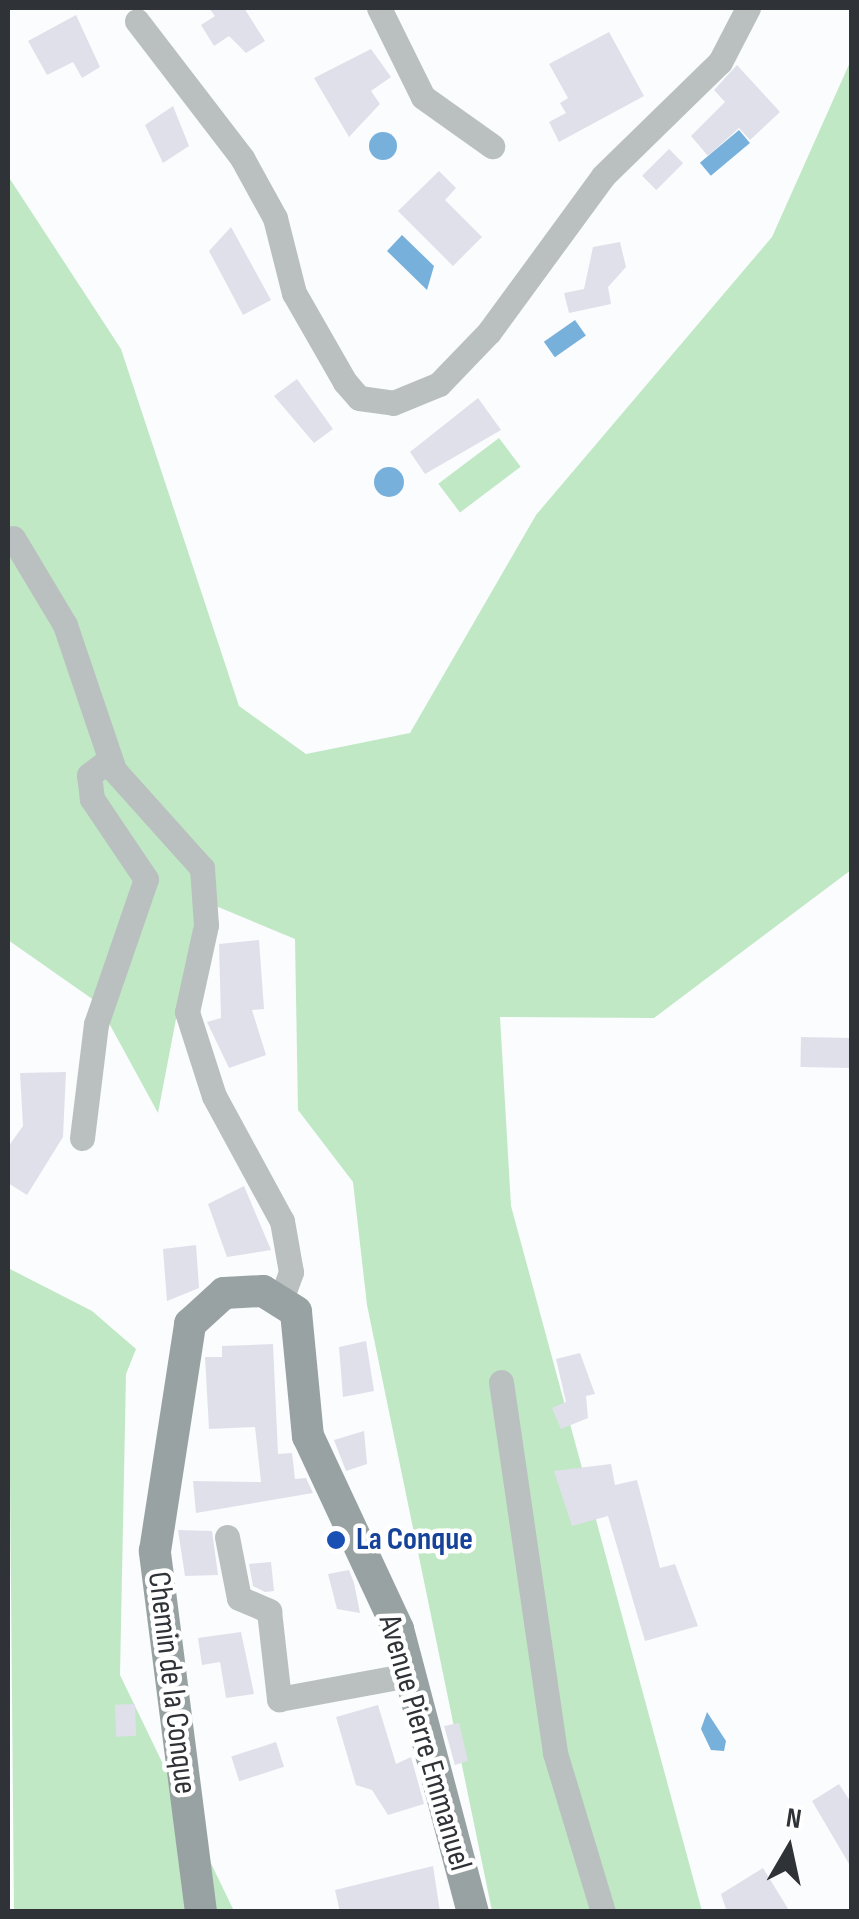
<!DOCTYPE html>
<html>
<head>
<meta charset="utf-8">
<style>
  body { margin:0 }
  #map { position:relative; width:859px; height:1919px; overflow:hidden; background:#fafcfe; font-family:"Sofia Sans Condensed",sans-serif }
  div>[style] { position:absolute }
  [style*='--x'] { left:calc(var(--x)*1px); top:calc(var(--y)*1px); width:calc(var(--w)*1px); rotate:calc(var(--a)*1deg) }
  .green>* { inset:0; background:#c0e8c5; transform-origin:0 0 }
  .water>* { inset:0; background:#78b0dc; transform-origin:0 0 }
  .round { border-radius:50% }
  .building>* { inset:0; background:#e0e0eb; transform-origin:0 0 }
  .street>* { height:25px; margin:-12.5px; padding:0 12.5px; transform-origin:12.5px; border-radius:12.5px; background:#bac0c0 }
  .secondary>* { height:32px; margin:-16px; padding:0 16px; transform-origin:16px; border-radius:16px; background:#99a2a3 }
  .dots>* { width:28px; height:28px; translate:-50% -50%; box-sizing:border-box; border:5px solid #fff; border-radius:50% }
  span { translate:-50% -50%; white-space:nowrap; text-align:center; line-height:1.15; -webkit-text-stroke:9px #fff; paint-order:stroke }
  .transit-label { font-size:32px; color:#164399; font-weight:700 }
  .left { translate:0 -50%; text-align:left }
  .street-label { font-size:32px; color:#2f3236 }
  .frame { position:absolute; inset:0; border:10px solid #2f3236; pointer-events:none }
  .north { position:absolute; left:739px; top:1799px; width:100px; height:100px; -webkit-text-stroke:8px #fff; paint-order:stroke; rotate:9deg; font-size:28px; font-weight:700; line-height:40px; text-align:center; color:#2f3236 }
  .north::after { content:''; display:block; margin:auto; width:35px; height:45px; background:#2f3236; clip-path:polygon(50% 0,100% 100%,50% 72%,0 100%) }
</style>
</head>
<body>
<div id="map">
  <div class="green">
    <div style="clip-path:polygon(851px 60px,851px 870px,654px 1018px,500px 1017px,511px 1206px,702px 1911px,492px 1911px,367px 1305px,353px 1182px,298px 1110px,295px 939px,199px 899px,158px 1113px,98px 1003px,8px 940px,8px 176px,121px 349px,239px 706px,306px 754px,410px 733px,536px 515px,772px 237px)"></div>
    <div style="left:499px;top:438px;width:36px;height:76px;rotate:53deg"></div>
    <div style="clip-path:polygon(8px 1268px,92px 1311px,136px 1349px,126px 1374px,120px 1675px,234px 1911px,14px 1911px)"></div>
  </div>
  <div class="water">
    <div style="left:739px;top:130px;width:17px;height:51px;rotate:50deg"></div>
    <div class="round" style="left:369px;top:132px;width:28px;height:28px"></div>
    <div style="clip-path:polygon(402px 235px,434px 266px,427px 290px,387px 251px)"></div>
    <div style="left:575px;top:320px;width:19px;height:38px;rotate:55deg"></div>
    <div class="round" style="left:374px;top:467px;width:30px;height:30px"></div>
    <div style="clip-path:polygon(707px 1712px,726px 1741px,724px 1751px,711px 1750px,701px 1729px)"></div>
  </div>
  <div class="building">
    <div style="clip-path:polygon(209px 8px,244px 8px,265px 41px,246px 53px,229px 36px,214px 46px,201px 25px,215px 16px)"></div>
    <div style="clip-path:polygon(76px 15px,100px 67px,82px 78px,73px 62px,47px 75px,28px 41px)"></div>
    <div style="clip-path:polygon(609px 32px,644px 96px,559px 142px,549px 122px,566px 113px,560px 103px,568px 98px,549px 64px)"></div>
    <div style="clip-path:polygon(371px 49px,391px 77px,371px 91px,380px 104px,349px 137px,314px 78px)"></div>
    <div style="clip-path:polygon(737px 65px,780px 112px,750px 140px,739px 128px,708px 156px,691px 136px,725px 102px,714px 90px)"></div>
    <div style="clip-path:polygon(173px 106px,189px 146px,163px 163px,145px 125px)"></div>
    <div style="left:669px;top:149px;width:20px;height:38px;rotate:45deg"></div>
    <div style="clip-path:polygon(439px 171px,456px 188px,445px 200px,482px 237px,453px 266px,398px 211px)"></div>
    <div style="clip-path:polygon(231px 227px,271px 300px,243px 315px,209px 251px)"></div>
    <div style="clip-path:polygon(620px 242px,626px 267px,608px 287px,611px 304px,569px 313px,564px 293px,584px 289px,593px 247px)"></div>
    <div style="clip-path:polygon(297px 379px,333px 429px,314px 443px,274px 396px)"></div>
    <div style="clip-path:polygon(478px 398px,501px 430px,425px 474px,410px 452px)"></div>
    <div style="clip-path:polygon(259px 940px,264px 1009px,252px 1010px,266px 1055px,229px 1068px,207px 1022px,221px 1018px,219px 944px)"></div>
    <div style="left:801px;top:1037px;width:51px;height:30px;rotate:1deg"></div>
    <div style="clip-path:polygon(66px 1072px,63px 1137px,27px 1195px,8px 1183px,8px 1147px,23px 1126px,20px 1073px)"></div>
    <div style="clip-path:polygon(244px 1186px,271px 1250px,227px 1257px,208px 1204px)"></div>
    <div style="clip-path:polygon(196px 1245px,199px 1288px,167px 1301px,163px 1249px)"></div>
    <div style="clip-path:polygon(366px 1341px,374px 1391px,343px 1397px,339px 1347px)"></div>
    <div style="clip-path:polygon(273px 1344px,278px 1454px,292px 1453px,295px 1479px,306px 1478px,313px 1493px,196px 1513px,193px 1481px,261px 1482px,255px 1427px,209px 1429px,205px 1357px,222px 1357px,222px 1346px)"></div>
    <div style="clip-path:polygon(580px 1353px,595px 1394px,586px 1396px,588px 1418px,561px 1429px,552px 1408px,566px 1402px,556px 1359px)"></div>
    <div style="clip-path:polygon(364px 1431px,367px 1464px,346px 1471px,334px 1440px)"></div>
    <div style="clip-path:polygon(611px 1464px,615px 1485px,637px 1480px,660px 1568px,675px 1564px,698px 1626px,645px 1641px,608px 1516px,572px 1526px,554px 1471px)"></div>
    <div style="clip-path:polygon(178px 1530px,212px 1531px,218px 1575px,185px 1576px)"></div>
    <div style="clip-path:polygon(271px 1562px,274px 1591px,265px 1592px,253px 1586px,249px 1564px)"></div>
    <div style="clip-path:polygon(349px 1570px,354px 1583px,360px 1613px,337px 1609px,328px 1574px)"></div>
    <div style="clip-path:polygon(241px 1632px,254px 1694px,226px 1698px,220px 1662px,202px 1665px,198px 1638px)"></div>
    <div style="left:135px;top:1704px;width:32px;height:20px;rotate:88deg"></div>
    <div style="clip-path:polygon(378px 1705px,396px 1764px,411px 1757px,424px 1804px,388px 1815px,372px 1790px,356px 1785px,336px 1717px)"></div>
    <div style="clip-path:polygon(459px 1723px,468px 1761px,455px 1765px,444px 1726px)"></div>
    <div style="left:276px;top:1742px;width:26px;height:47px;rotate:72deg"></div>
    <div style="clip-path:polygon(839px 1784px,852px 1804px,852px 1869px,812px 1801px)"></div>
    <div style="clip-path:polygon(433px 1866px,440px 1912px,340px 1912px,335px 1890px)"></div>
    <div style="clip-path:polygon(763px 1868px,790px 1912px,727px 1912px,721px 1894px)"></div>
  </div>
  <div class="street">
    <div style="--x:379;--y:8;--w:99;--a:63.7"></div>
    <div style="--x:423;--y:97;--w:85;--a:35.4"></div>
    <div style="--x:137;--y:21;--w:173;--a:52.5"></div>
    <div style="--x:242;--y:158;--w:68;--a:61.2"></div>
    <div style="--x:275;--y:218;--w:77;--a:75.8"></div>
    <div style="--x:294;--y:293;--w:103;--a:60.2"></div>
    <div style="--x:345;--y:382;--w:21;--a:49"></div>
    <div style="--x:359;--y:398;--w:34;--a:8"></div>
    <div style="--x:393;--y:403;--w:50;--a:-22.4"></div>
    <div style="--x:439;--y:384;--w:72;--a:-46.1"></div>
    <div style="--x:489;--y:332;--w:193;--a:-53.8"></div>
    <div style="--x:603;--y:176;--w:163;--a:-44.3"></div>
    <div style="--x:720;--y:62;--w:61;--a:-62.6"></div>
    <div style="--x:13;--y:538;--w:101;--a:59.1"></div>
    <div style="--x:65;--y:625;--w:153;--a:71.3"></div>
    <div style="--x:114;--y:770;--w:132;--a:48.1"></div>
    <div style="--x:202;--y:868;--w:57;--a:86"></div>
    <div style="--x:206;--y:925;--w:89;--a:102.3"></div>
    <div style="--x:187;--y:1012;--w:88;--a:72.2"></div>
    <div style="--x:214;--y:1096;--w:142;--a:61.5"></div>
    <div style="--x:282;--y:1221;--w:52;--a:80"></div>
    <div style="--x:291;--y:1272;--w:27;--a:110"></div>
    <div style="--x:82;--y:1138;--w:115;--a:-83"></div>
    <div style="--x:96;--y:1024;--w:153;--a:-71"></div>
    <div style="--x:146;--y:879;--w:97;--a:-124"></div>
    <div style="--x:92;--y:799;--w:24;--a:-97"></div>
    <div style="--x:89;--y:775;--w:25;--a:-37"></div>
    <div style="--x:501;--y:1382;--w:375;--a:81.7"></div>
    <div style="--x:555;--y:1753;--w:166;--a:73.2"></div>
    <div style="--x:227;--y:1537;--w:62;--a:78.9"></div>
    <div style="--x:239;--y:1598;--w:33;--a:23"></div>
    <div style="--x:269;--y:1611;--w:89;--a:83.5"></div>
    <div style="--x:279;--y:1699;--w:132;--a:-10.5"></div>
  </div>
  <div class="secondary">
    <div style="--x:201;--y:1912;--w:364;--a:-97.3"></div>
    <div style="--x:155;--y:1551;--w:230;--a:-81.2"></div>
    <div style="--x:190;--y:1324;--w:46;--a:-42.4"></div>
    <div style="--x:224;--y:1293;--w:39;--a:-3"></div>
    <div style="--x:263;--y:1291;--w:39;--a:32"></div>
    <div style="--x:296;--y:1312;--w:125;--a:84.5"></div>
    <div style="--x:308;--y:1436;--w:213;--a:65"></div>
    <div style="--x:398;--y:1629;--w:293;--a:75.2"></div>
  </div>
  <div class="dots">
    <div style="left:336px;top:1540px;background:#1a4fb4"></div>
  </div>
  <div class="transit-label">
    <span class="left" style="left:356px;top:1540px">La Conque</span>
  </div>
  <div class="street-label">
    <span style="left:171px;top:1683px;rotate:83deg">Chemin de la Conque</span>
    <span style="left:424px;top:1743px;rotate:74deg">Avenue Pierre Emmanuel</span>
  </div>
  <div class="frame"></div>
  <div class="north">N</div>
</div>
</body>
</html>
